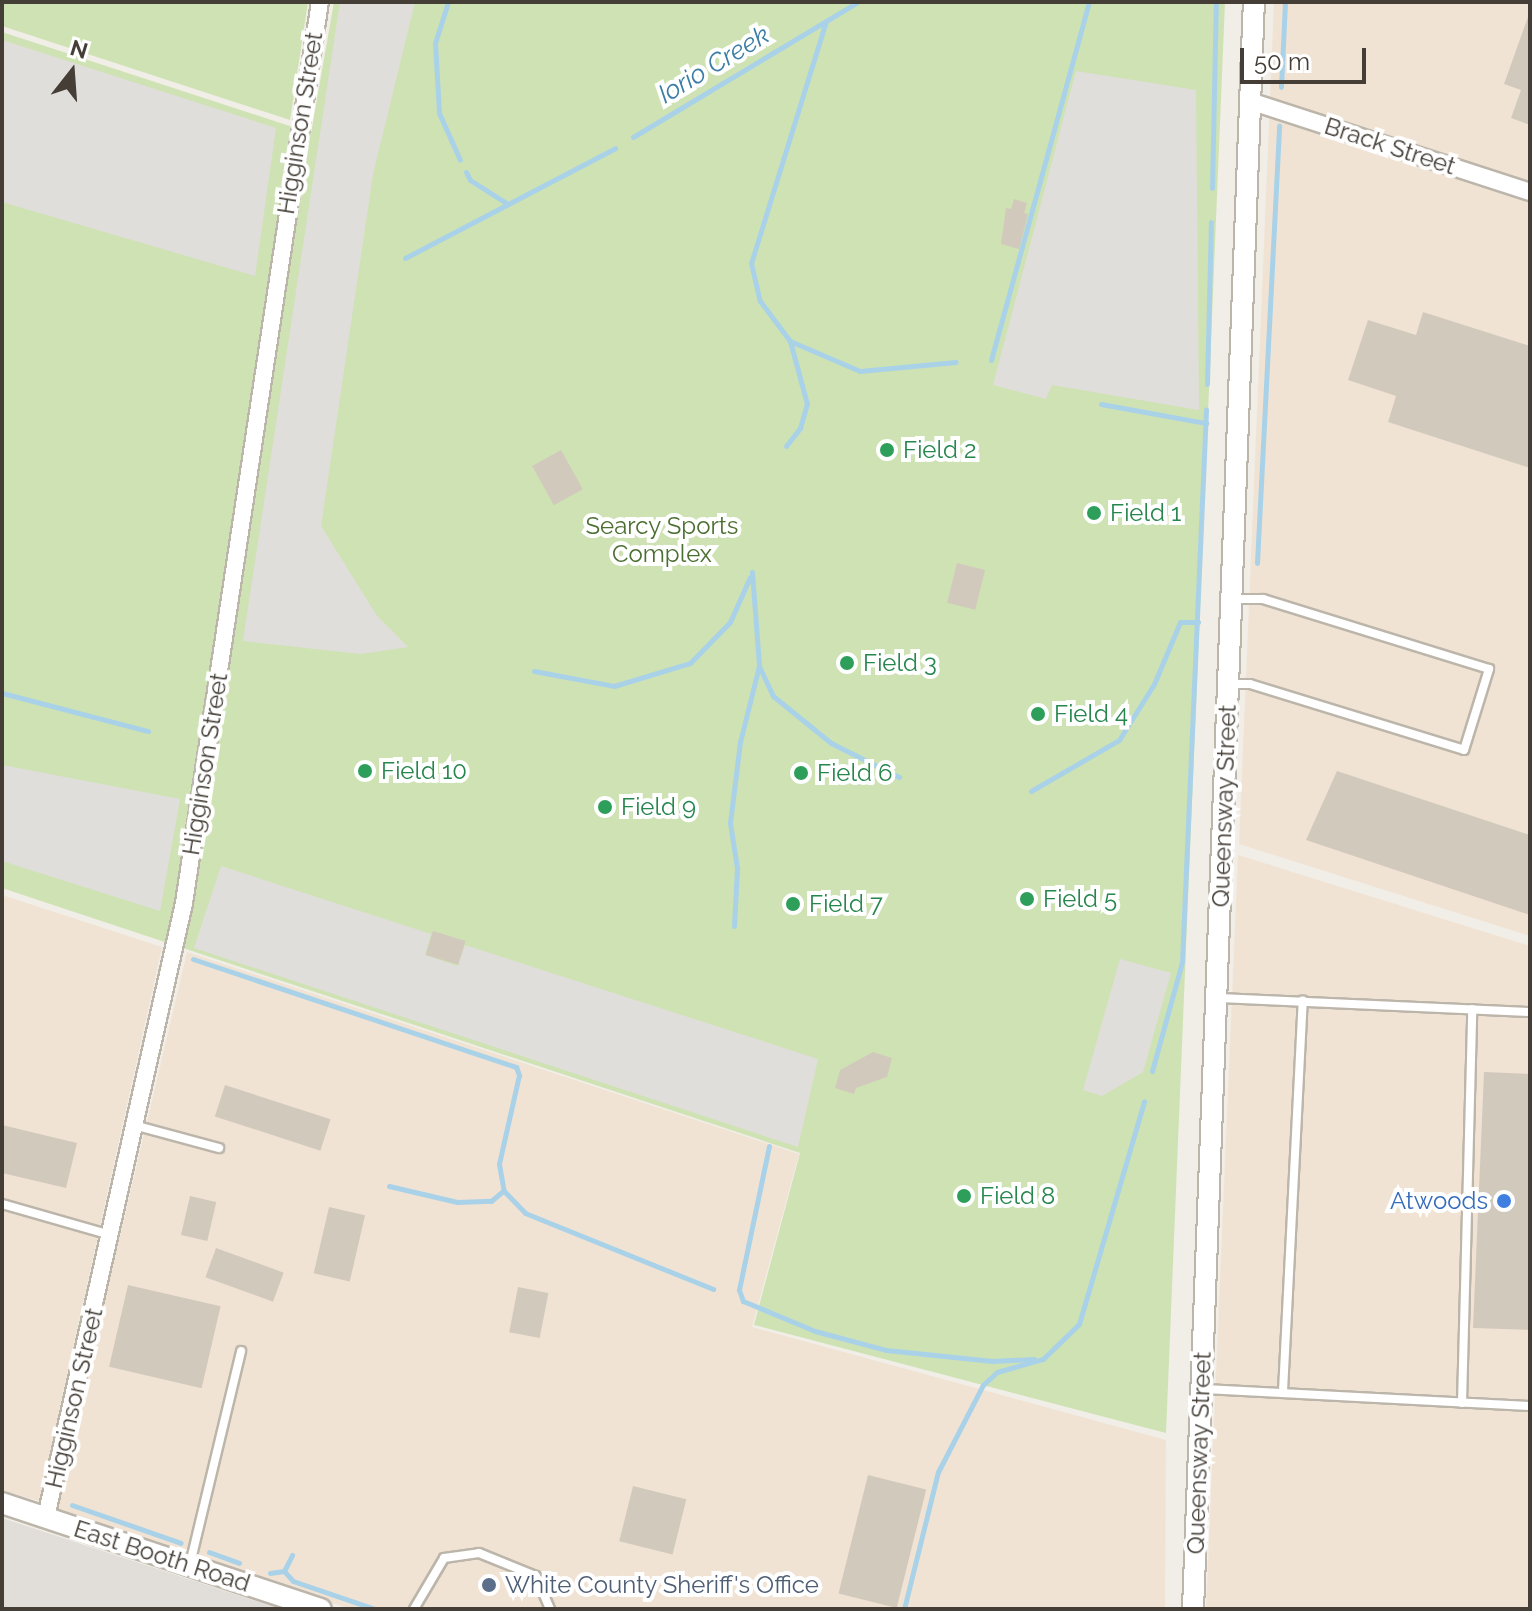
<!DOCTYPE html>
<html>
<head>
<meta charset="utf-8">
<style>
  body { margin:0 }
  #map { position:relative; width:1532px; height:1611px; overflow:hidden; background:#f1eee7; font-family:Raleway,sans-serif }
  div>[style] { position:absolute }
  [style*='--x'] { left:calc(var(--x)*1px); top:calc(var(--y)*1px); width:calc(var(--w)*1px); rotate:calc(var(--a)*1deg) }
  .commercial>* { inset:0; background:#f1e3d4 }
  .industrial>* { inset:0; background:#e1ddd8 }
  .green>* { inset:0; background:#cfe2b4 }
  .parking>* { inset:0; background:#e0dedb }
  .stream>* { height:5px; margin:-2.5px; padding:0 2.5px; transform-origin:2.5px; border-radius:2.5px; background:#a9d2e8 }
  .building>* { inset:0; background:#d2c9bd; transform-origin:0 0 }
  .roads { filter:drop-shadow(2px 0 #bcb5aa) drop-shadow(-2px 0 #bcb5aa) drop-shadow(0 2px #bcb5aa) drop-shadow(0 -2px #bcb5aa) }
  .service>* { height:8px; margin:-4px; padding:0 4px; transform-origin:4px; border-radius:4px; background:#fff }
  .minor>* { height:16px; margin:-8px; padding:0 8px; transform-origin:8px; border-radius:8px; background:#fff }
  .tertiary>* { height:20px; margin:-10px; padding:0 10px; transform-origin:10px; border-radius:10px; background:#fff }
  .dots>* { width:22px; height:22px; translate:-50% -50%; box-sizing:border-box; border:4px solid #fff; border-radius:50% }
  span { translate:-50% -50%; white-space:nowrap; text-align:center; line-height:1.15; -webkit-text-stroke:8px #fff; paint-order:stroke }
  .street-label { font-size:24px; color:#443e37 }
  .leisure-label { font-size:24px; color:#27864d }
  .left { translate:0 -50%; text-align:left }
  .park-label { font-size:24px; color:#4b6f30 }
  .shop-label { font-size:24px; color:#366cbe }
  .right { translate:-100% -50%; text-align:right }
  .service-label { font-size:24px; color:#4e5e75 }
  .water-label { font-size:26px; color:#3b7da4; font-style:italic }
  .frame { position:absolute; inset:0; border:4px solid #443e37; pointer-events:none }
  .north { position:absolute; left:32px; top:32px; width:80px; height:80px; -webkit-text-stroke:6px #fff; paint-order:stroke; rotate:17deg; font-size:22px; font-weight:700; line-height:32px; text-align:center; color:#443e37 }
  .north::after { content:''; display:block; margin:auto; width:28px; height:36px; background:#443e37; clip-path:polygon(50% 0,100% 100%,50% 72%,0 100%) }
  .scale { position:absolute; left:1240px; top:48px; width:126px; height:36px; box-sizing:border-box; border:4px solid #443e37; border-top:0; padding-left:10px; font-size:24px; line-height:28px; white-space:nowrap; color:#443e37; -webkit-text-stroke:6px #fff; paint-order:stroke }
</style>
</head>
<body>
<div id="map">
  <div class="commercial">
    <div style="clip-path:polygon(1274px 2px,1530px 2px,1530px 936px,1239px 844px)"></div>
    <div style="clip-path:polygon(1238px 855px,1530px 946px,1530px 1609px,1206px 1609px)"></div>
    <div style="clip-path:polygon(2px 895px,162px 947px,39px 1501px,2px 1490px)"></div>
    <div style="clip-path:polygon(187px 952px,799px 1154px,752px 1327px,1166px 1440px,1165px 1609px,350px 1609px,55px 1512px)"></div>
  </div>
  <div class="industrial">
    <div style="clip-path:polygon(2px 1518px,280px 1609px,2px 1609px)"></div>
  </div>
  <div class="green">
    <div style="clip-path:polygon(2px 2px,308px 2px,290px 120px,2px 26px)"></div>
    <div style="clip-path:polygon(334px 2px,1225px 2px,1166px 1433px,754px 1325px,800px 1153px,2px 888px,2px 32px,311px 133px)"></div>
  </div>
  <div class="parking">
    <div style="clip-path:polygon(340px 2px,415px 2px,373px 174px,321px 526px,377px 616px,408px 647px,361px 654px,243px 641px)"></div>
    <div style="clip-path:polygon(2px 40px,276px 128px,255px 276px,2px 202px)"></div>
    <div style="clip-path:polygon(1076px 71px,1196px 90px,1199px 410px,1052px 385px,1046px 399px,993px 385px)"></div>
    <div style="clip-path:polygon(2px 765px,180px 799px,160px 911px,2px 861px)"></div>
    <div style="clip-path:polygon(221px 866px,431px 934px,425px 955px,458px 966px,465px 945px,818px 1059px,798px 1147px,194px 948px)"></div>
    <div style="clip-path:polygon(1120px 959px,1171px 973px,1143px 1072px,1102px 1096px,1083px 1090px)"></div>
  </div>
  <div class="stream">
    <div style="--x:448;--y:2;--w:43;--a:107.6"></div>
    <div style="--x:435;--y:43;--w:70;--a:86.7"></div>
    <div style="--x:439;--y:113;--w:51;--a:65.9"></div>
    <div style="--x:826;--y:21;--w:253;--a:107.2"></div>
    <div style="--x:751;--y:263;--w:39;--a:77"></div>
    <div style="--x:760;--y:301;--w:50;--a:53.1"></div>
    <div style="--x:790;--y:341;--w:76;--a:23.2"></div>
    <div style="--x:860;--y:371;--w:96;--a:-5.4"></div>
    <div style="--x:1281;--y:87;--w:85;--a:-87.3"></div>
    <div style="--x:633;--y:137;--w:262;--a:-31"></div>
    <div style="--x:466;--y:172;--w:9;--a:63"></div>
    <div style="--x:470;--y:180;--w:45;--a:32.3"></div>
    <div style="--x:1212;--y:188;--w:186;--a:-88.8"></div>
    <div style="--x:405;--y:258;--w:237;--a:-27.6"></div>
    <div style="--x:991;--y:360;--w:371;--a:-74.7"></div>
    <div style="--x:1207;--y:384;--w:162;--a:-88.6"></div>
    <div style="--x:1101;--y:404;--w:107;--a:10.3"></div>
    <div style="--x:786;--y:446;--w:23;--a:-52"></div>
    <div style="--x:800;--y:428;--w:25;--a:-74"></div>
    <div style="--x:807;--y:404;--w:65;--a:-105.1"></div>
    <div style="--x:1257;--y:563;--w:438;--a:-87.1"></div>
    <div style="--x:752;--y:572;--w:94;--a:85.7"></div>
    <div style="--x:759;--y:666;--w:33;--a:65"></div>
    <div style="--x:773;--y:696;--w:75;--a:39"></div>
    <div style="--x:831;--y:743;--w:76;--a:26.6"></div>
    <div style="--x:534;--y:671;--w:81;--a:10.6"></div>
    <div style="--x:614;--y:686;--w:79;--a:-16.8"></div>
    <div style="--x:690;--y:663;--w:57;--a:-45.7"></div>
    <div style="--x:730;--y:622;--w:49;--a:-66"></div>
    <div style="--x:2;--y:693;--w:151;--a:14.6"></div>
    <div style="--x:1031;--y:791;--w:102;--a:-30.1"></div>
    <div style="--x:1119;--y:740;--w:66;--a:-58"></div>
    <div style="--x:1154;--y:684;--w:67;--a:-67.2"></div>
    <div style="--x:1180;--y:622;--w:18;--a:0"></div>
    <div style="--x:734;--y:926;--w:58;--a:-87"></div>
    <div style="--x:737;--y:868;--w:46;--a:-98.8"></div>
    <div style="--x:730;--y:823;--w:82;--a:-83"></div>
    <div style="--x:740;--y:742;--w:78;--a:-76"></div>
    <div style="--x:193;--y:959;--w:341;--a:18.5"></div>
    <div style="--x:516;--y:1067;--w:9;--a:69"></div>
    <div style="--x:519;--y:1075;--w:91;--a:102.7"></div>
    <div style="--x:499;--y:1164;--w:27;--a:80"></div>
    <div style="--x:504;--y:1191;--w:30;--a:46"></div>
    <div style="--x:525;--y:1213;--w:203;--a:22"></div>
    <div style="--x:1152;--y:1071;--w:113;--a:-74.6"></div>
    <div style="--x:1182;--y:962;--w:553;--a:-87.51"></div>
    <div style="--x:769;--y:1146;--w:147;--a:101.8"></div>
    <div style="--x:739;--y:1290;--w:12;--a:70"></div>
    <div style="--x:743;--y:1301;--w:78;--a:22.6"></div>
    <div style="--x:815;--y:1331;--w:73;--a:15"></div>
    <div style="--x:886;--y:1350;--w:107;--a:5.9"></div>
    <div style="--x:992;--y:1361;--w:42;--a:-2.7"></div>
    <div style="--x:389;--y:1186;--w:70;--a:13.2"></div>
    <div style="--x:457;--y:1202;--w:34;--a:-2"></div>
    <div style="--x:491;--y:1201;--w:16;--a:-40"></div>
    <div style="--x:72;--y:1505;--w:115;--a:19.2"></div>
    <div style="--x:209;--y:1552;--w:32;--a:20"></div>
    <div style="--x:284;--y:1571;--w:18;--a:-63"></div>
    <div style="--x:270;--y:1573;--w:14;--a:-8"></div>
    <div style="--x:284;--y:1571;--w:13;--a:48"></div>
    <div style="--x:293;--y:1581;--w:87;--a:18.9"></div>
    <div style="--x:904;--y:1609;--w:141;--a:-76.1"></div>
    <div style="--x:938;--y:1472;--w:98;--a:-62.7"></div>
    <div style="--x:983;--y:1385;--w:19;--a:-43"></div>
    <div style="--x:997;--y:1372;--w:48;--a:-15.8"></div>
    <div style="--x:1043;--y:1359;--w:50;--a:-44.2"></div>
    <div style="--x:1079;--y:1324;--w:232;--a:-73.7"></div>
  </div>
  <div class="building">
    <div style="clip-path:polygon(1528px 17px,1530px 17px,1530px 125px,1511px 118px,1521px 90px,1504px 84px)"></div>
    <div style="clip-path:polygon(1014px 199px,1027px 203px,1024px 213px,1028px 214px,1019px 249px,1001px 244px,1006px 208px,1011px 209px)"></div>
    <div style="clip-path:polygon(1423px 312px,1530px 346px,1530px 468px,1388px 422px,1396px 396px,1348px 380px,1368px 320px,1416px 335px)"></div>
    <div style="left:561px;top:450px;width:45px;height:33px;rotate:61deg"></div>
    <div style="left:957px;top:563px;width:29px;height:41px;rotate:14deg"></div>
    <div style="clip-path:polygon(1337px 771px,1530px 835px,1530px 915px,1306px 840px)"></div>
    <div style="left:433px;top:931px;width:34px;height:25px;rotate:17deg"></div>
    <div style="clip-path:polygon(873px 1052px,892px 1058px,887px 1077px,856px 1088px,854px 1094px,835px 1088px,840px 1070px)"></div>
    <div style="clip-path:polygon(1484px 1072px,1530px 1074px,1530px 1330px,1473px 1328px)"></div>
    <div style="left:225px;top:1085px;width:111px;height:33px;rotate:18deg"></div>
    <div style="clip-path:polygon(2px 1125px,77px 1143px,66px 1188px,2px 1173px)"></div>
    <div style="left:190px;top:1196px;width:27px;height:40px;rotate:13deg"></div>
    <div style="left:329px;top:1207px;width:37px;height:68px;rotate:13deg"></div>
    <div style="left:216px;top:1248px;width:72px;height:31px;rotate:20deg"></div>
    <div style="left:128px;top:1285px;width:95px;height:84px;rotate:13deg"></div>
    <div style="left:518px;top:1287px;width:31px;height:46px;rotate:11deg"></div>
    <div style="left:868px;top:1475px;width:60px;height:122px;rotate:14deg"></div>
    <div style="left:633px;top:1486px;width:55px;height:57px;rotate:14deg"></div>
  </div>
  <div class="roads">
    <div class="service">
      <div style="--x:1229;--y:684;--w:21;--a:0"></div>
      <div style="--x:1250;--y:684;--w:224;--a:17.1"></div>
      <div style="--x:1464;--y:750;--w:85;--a:-72.8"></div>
      <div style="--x:1489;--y:669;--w:237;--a:-162.8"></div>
      <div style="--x:1263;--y:599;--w:31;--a:180"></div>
      <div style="--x:1218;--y:998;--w:312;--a:2.6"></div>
      <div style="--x:137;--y:1126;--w:85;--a:15"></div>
      <div style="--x:2;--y:1204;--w:113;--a:15.9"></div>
      <div style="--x:1204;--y:1389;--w:326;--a:3"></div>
      <div style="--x:1283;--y:1391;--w:391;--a:-87.1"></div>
      <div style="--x:1462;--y:1403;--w:394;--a:-88.5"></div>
      <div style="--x:190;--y:1564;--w:219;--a:-76.5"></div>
      <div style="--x:414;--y:1609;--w:59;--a:-59.5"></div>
      <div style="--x:444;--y:1558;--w:35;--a:-8"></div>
      <div style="--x:479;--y:1553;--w:61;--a:22"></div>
      <div style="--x:536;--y:1576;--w:36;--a:67"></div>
    </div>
    <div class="minor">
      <div style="--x:1250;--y:101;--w:294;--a:18"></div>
      <div style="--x:46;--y:1517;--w:629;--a:-77.33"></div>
      <div style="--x:184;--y:903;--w:911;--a:-81.42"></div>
    </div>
    <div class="tertiary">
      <div style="--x:2;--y:1503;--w:336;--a:18.4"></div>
      <div style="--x:1193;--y:1609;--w:1608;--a:-87.83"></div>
    </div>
  </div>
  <div class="dots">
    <div style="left:887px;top:450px;background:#2e9e5b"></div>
    <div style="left:1094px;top:513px;background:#2e9e5b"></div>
    <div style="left:847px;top:663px;background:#2e9e5b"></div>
    <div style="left:1038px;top:714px;background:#2e9e5b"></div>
    <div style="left:365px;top:771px;background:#2e9e5b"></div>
    <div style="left:801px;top:773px;background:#2e9e5b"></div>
    <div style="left:605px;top:807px;background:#2e9e5b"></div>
    <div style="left:1027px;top:899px;background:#2e9e5b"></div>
    <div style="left:793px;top:904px;background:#2e9e5b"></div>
    <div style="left:964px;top:1196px;background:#2e9e5b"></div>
    <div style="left:1504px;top:1201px;background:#3f7fe0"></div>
    <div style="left:489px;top:1585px;background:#5c6f8a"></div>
  </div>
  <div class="street-label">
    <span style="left:300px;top:123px;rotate:-81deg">Higginson Street</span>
    <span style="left:1390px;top:146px;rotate:18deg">Brack Street</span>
    <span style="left:205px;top:764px;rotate:-81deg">Higginson Street</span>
    <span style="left:1224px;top:806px;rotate:-88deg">Queensway Street</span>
    <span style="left:74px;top:1398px;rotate:-77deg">Higginson Street</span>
    <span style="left:1199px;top:1453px;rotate:-88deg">Queensway Street</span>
    <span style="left:162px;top:1556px;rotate:18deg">East Booth Road</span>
  </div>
  <div class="leisure-label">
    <span class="left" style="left:903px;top:450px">Field 2</span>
    <span class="left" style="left:1110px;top:513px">Field 1</span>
    <span class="left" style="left:863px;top:663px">Field 3</span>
    <span class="left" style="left:1054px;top:714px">Field 4</span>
    <span class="left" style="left:381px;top:771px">Field 10</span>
    <span class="left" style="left:817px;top:773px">Field 6</span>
    <span class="left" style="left:621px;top:807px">Field 9</span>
    <span class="left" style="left:1043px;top:899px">Field 5</span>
    <span class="left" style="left:809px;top:904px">Field 7</span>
    <span class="left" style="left:980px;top:1196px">Field 8</span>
  </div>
  <div class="park-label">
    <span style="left:662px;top:540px">Searcy Sports<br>Complex</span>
  </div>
  <div class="shop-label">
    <span class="right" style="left:1488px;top:1201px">Atwoods</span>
  </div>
  <div class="service-label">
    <span class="left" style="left:505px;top:1585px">White County Sheriff's Office</span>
  </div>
  <div class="water-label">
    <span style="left:714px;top:65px;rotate:-31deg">Iorio Creek</span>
  </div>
  <div class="frame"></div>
  <div class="north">N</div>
  <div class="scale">50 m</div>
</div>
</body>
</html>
